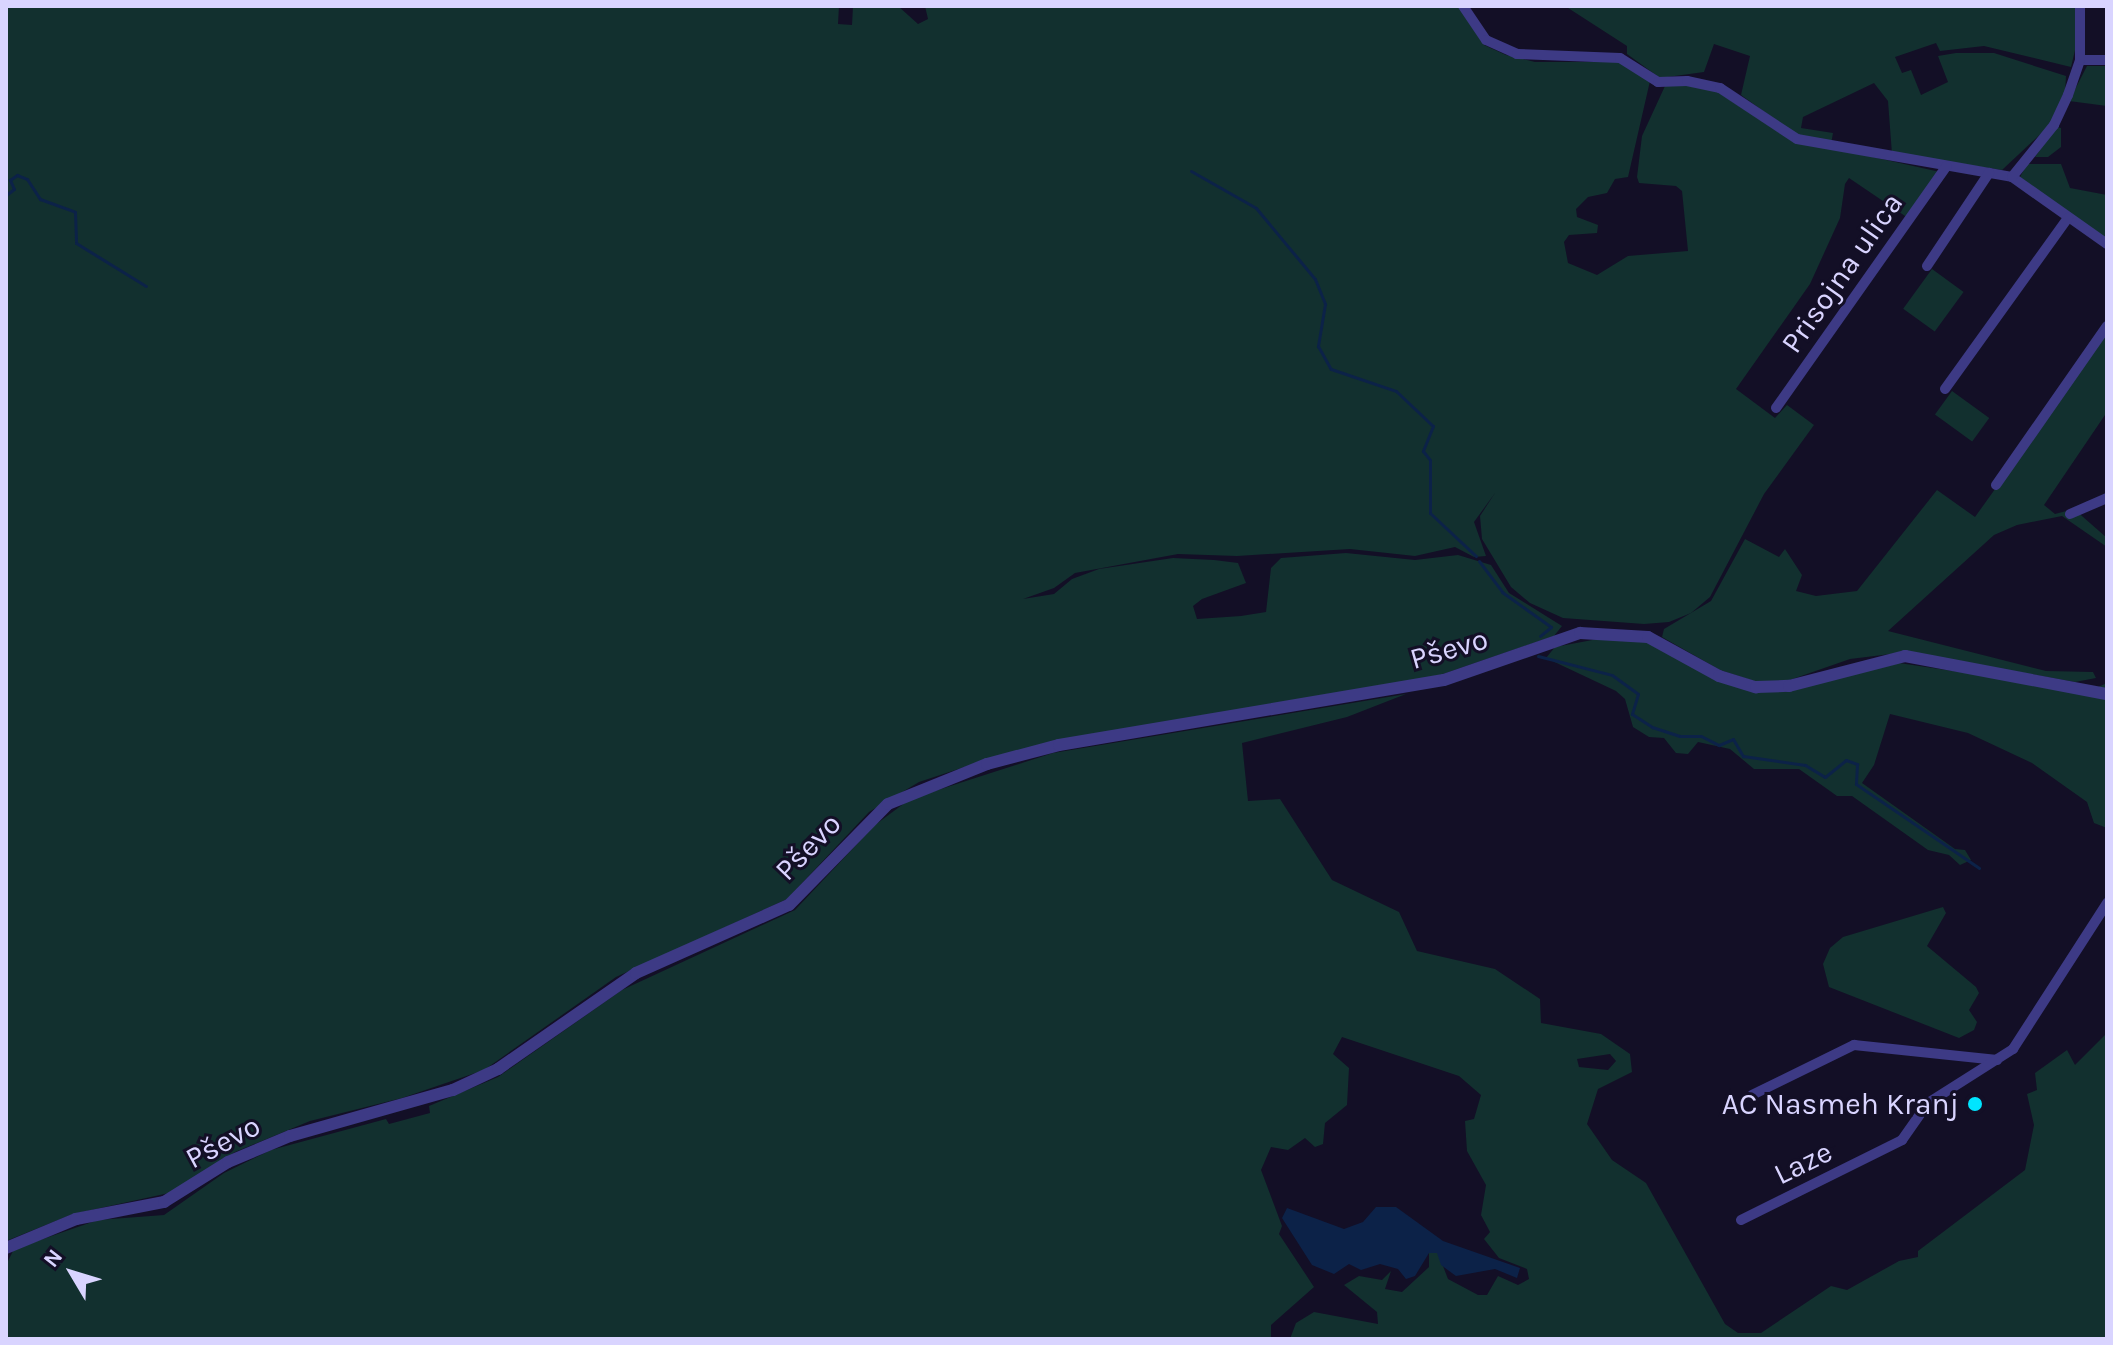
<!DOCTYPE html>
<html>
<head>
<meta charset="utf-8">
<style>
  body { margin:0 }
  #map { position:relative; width:2113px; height:1345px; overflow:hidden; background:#130f26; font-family:Karla,sans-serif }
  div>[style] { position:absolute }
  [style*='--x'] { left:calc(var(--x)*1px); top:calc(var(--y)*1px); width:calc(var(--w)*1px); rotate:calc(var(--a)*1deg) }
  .green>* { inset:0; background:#12302f; transform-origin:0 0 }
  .water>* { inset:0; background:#0c2248 }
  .stream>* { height:3px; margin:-1.5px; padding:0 1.5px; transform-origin:1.5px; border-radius:1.5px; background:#0c2248 }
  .minor>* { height:10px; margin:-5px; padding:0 5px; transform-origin:5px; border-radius:5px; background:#3d3a85 }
  .tertiary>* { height:12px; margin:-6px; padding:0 6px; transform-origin:6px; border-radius:6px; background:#3d3a85 }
  .dots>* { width:22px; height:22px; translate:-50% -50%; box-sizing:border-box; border:4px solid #130f26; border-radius:50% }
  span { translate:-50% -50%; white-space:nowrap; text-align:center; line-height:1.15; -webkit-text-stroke:6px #130f26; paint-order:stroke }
  .street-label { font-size:30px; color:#d9d4ff }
  .poi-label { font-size:30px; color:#d9d4ff }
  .right { translate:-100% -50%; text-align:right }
  .frame { position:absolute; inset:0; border:8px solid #d9d4ff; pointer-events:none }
  .north { position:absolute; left:32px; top:1233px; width:80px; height:80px; -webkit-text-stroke:6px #130f26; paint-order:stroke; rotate:308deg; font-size:22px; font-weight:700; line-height:32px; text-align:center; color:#d9d4ff }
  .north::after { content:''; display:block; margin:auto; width:28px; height:36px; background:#d9d4ff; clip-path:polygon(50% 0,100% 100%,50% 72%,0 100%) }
</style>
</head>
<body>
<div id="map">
  <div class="green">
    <div style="clip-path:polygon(6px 6px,839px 6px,838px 24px,852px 25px,853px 6px,898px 6px,918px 24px,928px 19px,925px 6px,1458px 6px,1484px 45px,1506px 55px,1535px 62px,1619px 62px,1650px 81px,1628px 177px,1615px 179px,1607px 193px,1588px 197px,1576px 209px,1577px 217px,1598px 225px,1597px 233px,1569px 235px,1564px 242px,1568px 263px,1597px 275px,1628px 256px,1688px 251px,1682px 191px,1676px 186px,1639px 183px,1637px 177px,1642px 136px,1665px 86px,1682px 84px,1717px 91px,1788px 138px,1940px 172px,1908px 218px,1849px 178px,1845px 184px,1840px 218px,1810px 284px,1736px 389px,1775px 418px,1787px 405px,1814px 425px,1764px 494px,1710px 597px,1691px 613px,1669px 622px,1644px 624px,1563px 618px,1530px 603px,1511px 587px,1482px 539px,1480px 516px,1495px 493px,1474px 522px,1486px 556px,1474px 557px,1455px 547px,1415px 556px,1350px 549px,1237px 556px,1178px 554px,1075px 573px,1054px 588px,1023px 599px,1054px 594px,1072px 579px,1099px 569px,1173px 558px,1214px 560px,1238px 563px,1246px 583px,1202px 599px,1193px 606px,1197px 619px,1241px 616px,1266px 612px,1271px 568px,1281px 558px,1346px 553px,1415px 560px,1458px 555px,1491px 565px,1509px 593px,1562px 626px,1554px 636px,1440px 675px,998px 756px,919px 782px,869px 812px,787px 899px,616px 977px,484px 1070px,402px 1098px,310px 1121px,235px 1152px,169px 1193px,73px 1214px,6px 1241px)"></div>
    <div style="clip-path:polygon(1565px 6px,2077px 6px,2077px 42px,2071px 67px,1984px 46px,1940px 51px,1936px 43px,1895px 57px,1902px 73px,1911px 70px,1921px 95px,1948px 82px,1938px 56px,1956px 53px,1994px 53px,2066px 76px,2065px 93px,2049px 126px,2002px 170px,1892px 154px,1888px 101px,1874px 83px,1803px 117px,1801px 128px,1833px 133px,1831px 144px,1798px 136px,1741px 95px,1750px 56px,1714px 44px,1704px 72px,1660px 78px,1627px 54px,1627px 46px)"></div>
    <div style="clip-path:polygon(2087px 66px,2107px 66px,2107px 106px,2069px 101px)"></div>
    <div style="clip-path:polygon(2056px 127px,2061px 128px,2061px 147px,2048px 157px,2035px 157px)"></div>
    <div style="clip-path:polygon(2027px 164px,2061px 164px,2070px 188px,2107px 195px,2107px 240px,2020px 177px)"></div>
    <div style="left:1932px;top:269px;width:39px;height:49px;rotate:36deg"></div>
    <div style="clip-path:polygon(2107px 333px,2107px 412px,2044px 505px,2055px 514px,2074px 509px,2107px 538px,2107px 547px,2062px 516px,2017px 525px,1994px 535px,1888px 631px,2046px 671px,2093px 672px,2096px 678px,2075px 682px,1907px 652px,1850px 659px,1784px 682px,1754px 681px,1720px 670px,1662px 637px,1664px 629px,1711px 601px,1745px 539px,1779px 557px,1785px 549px,1802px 575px,1796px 591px,1816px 596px,1857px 591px,1937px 490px,1975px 517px)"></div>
    <div style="left:1952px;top:391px;width:46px;height:29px;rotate:36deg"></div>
    <div style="clip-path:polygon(1603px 638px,1646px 642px,1718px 681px,1754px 692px,1899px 663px,2089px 691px,2107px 683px,2107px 828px,2094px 823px,2087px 802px,2032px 763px,1968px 733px,1890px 714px,1874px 765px,1862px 783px,1955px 849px,1965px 850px,1971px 860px,1960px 865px,1949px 855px,1928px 850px,1852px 796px,1837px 796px,1799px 769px,1754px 769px,1730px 749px,1698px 742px,1688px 754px,1676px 753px,1664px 738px,1649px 737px,1633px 727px,1625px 699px,1616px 691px,1546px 658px,1555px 647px)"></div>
    <div style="clip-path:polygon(evenodd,1406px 694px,1347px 717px,1242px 743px,1248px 801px,1280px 799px,1332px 880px,1399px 912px,1417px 951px,1495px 969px,1540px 999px,1541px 1023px,1601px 1034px,1630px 1054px,1632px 1072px,1598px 1089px,1587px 1124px,1612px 1160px,1646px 1183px,1725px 1324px,1738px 1333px,1761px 1333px,1831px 1286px,1847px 1290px,1899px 1261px,1918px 1257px,1918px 1251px,2025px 1170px,2034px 1125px,2027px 1094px,2037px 1090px,2035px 1073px,2067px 1050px,2075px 1065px,2107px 1033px,2107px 1339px,1290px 1339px,1296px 1323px,1314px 1312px,1378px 1324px,1377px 1312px,1344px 1285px,1359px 1276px,1382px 1280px,1391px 1271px,1385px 1289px,1402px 1292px,1429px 1267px,1429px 1253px,1438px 1253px,1448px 1279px,1478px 1295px,1487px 1295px,1498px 1276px,1518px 1285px,1529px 1279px,1527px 1269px,1499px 1258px,1484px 1239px,1490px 1232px,1481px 1215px,1486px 1185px,1467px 1151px,1465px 1121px,1474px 1119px,1481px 1095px,1459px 1076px,1342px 1037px,1333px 1054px,1349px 1068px,1347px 1105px,1325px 1123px,1323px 1144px,1315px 1147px,1305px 1138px,1288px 1150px,1271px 1147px,1261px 1170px,1282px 1226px,1279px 1234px,1314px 1287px,1271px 1325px,1271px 1339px,6px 1339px,6px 1265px,14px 1249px,98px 1220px,164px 1215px,224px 1173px,271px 1150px,386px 1119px,389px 1124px,430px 1113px,429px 1106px,498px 1077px,622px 990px,795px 910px,875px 825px,910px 799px,1053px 753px,1406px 694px,1610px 1054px,1616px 1061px,1608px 1070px,1579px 1067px,1577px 1059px,1610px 1054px)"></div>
    <div style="clip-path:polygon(1943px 907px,1946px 913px,1927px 946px,1976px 987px,1979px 993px,1969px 1010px,1977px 1022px,1974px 1030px,1959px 1038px,1829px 987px,1823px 964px,1830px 948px,1843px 937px)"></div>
  </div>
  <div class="water">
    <div style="clip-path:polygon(1376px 1207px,1396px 1207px,1443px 1241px,1520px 1268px,1517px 1278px,1495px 1269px,1456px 1276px,1441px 1265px,1437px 1253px,1429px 1253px,1415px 1276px,1406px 1279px,1398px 1269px,1380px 1264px,1361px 1270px,1349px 1264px,1334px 1274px,1312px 1265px,1282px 1218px,1287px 1208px,1344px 1229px,1363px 1222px)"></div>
  </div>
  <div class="stream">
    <div style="--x:1191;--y:171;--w:75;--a:29.6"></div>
    <div style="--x:1256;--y:208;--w:92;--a:50.3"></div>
    <div style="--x:1315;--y:279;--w:27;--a:68"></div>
    <div style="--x:1325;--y:304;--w:43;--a:99.5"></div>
    <div style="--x:1318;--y:346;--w:26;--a:61"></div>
    <div style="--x:1331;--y:369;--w:69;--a:18.7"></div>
    <div style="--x:1396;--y:391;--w:51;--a:43.4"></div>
    <div style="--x:1433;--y:426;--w:27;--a:112"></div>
    <div style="--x:1423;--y:451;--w:11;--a:52"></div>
    <div style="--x:1430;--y:460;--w:53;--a:90"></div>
    <div style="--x:1430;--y:513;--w:63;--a:43.1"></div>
    <div style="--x:6;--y:195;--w:10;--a:-37"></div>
    <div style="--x:14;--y:189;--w:10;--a:-114"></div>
    <div style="--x:10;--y:180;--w:9;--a:-36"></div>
    <div style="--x:17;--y:175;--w:11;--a:22"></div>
    <div style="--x:27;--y:179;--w:24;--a:57"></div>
    <div style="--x:40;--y:199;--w:37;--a:20"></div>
    <div style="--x:75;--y:212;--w:31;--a:88"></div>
    <div style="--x:76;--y:243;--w:82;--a:31.6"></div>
    <div style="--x:1479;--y:561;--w:39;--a:53"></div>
    <div style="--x:1502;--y:592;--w:60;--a:35.5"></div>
    <div style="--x:1551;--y:627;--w:14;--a:141"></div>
    <div style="--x:1538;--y:656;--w:76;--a:14.4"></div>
    <div style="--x:1612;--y:675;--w:32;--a:36"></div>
    <div style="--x:1638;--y:694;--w:21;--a:107"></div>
    <div style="--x:1632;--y:714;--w:24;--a:33"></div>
    <div style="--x:1652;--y:727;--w:29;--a:18"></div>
    <div style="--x:1680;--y:736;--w:21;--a:0"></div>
    <div style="--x:1701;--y:736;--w:20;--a:27"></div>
    <div style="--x:1719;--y:745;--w:15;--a:-23"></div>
    <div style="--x:1733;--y:739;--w:20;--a:60"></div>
    <div style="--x:1743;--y:756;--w:63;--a:8.3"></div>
    <div style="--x:1805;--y:765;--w:23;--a:31"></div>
    <div style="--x:1825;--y:777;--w:27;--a:-39"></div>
    <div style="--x:1846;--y:760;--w:12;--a:20"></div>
    <div style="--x:1857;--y:764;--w:20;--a:93"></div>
    <div style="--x:1856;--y:784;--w:149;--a:34.3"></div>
  </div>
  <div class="minor">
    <div style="--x:1463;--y:6;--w:41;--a:55.9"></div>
    <div style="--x:1486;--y:40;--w:34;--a:24"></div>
    <div style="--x:1517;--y:54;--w:103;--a:2.2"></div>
    <div style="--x:1620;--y:58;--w:45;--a:32.3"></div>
    <div style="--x:1658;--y:82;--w:29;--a:-2"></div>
    <div style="--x:1687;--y:81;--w:34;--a:12"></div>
    <div style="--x:1720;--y:88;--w:92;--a:33.5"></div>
    <div style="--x:1797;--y:139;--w:218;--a:10"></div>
    <div style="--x:2012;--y:177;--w:116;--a:35.2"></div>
    <div style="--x:2080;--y:60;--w:27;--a:0"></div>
    <div style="--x:2012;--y:177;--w:67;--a:-51.1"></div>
    <div style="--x:2054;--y:125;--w:33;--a:-65"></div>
    <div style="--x:2068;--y:95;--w:37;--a:-71"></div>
    <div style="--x:2080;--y:60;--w:54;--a:-90"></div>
    <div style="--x:1927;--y:266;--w:112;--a:-56.3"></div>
    <div style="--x:1945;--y:389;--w:211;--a:-54.3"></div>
    <div style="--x:1776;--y:408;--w:296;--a:-54.8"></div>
    <div style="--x:1996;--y:485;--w:194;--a:-55.1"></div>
    <div style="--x:2070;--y:514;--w:40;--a:-23.4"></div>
    <div style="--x:1752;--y:1095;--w:114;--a:-26.1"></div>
    <div style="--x:1854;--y:1045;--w:144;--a:6"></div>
    <div style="--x:1741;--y:1220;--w:180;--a:-26.4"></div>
    <div style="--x:1902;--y:1140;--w:45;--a:-54.9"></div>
    <div style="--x:1928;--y:1103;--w:101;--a:-32.4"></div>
    <div style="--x:2013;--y:1049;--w:174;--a:-57.2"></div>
  </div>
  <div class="tertiary">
    <div style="--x:6;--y:1248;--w:76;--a:-22.5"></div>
    <div style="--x:76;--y:1219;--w:90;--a:-10.9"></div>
    <div style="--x:164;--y:1202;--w:75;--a:-32"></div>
    <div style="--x:228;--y:1162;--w:67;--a:-22.8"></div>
    <div style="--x:290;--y:1136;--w:169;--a:-15.8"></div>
    <div style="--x:453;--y:1090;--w:50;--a:-25"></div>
    <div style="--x:498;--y:1069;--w:168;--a:-34.8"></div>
    <div style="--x:636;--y:973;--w:167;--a:-24"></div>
    <div style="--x:789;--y:905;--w:141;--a:-45.6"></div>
    <div style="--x:888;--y:804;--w:107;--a:-22"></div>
    <div style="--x:987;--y:764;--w:74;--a:-14.8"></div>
    <div style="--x:1059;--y:745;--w:390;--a:-9.6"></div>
    <div style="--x:1444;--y:680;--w:144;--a:-19.1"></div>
    <div style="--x:1580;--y:633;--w:68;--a:3.4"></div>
    <div style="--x:1648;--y:637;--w:81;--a:28.8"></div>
    <div style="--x:1719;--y:676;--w:39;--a:17"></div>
    <div style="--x:1756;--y:687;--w:33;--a:-2"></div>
    <div style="--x:1789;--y:686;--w:120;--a:-14.5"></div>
    <div style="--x:1905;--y:656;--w:206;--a:10.7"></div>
  </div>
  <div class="dots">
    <div style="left:1975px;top:1104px;background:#00e5ff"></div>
  </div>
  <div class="street-label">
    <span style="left:1842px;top:273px;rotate:-55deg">Prisojna ulica</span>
    <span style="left:1449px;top:649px;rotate:-16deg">Pševo</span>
    <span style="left:808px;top:847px;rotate:-46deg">Pševo</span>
    <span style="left:223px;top:1142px;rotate:-28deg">Pševo</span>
    <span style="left:1803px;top:1163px;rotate:-26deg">Laze</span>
  </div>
  <div class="poi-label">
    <span class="right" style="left:1959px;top:1104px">AC Nasmeh Kranj</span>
  </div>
  <div class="frame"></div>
  <div class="north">N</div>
</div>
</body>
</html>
